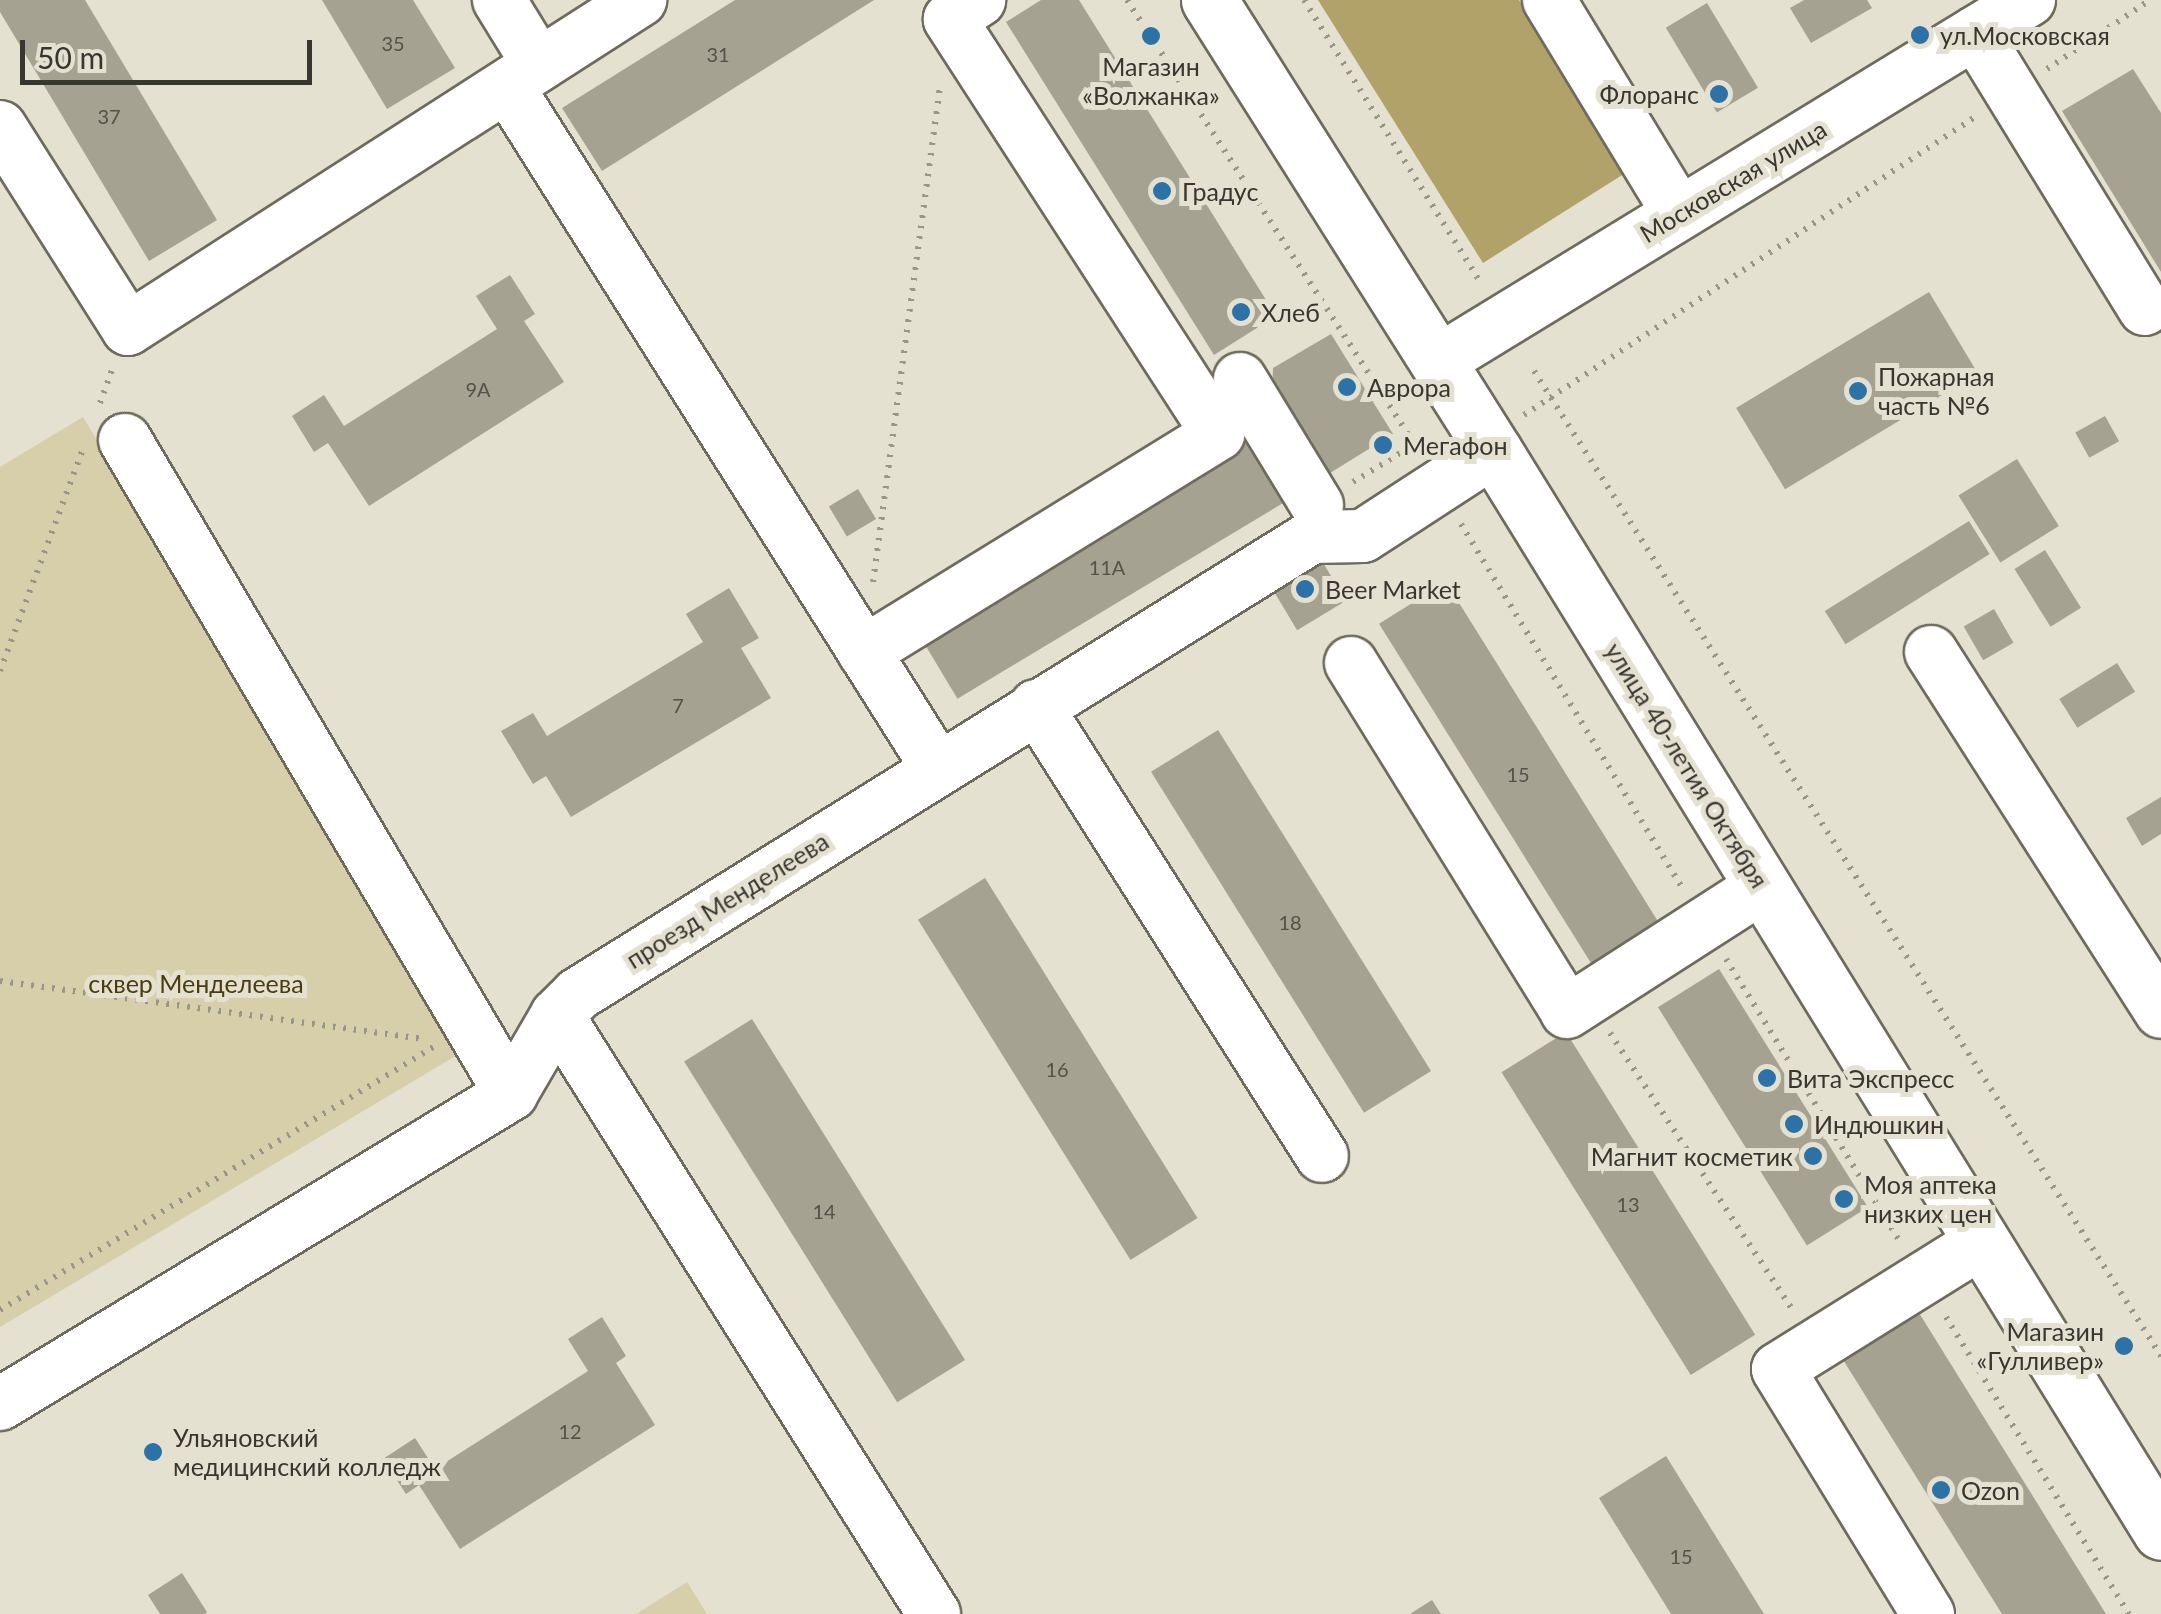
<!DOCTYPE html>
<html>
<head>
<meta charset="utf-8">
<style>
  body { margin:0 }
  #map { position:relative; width:2161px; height:1614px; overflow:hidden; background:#e5e1d0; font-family:Lato,sans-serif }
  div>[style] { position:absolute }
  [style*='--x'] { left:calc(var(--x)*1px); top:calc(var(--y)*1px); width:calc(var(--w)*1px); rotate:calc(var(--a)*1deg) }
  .green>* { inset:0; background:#d7ceaa }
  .forest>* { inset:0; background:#b1a26a }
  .building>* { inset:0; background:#a6a292; transform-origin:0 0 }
  .path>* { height:6px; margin-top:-3px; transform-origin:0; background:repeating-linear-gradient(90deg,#989589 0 2.5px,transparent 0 10.5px) }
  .roads { filter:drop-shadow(2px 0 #6f6b5c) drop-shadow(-2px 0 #6f6b5c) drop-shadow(0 2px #6f6b5c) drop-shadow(0 -2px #6f6b5c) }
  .minor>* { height:52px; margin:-26px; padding:0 26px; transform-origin:26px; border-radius:26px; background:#fff }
  .major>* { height:55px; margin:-27.5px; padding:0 27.5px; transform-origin:27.5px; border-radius:27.5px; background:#fff }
  .dots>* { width:28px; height:28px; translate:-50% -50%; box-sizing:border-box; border:5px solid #e5e1d0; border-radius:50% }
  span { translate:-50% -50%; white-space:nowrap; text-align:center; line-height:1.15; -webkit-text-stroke:10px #e5e1d0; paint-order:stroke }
  .number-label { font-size:20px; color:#545148 }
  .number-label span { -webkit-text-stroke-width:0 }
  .poi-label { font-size:25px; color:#383630 }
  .left { translate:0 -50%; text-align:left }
  .right { translate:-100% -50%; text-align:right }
  .street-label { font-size:25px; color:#383630 }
  .park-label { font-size:25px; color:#493d0f }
  .scale { position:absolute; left:20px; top:40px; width:292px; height:45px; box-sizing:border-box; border:5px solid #383630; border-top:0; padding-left:12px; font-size:30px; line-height:35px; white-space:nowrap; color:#383630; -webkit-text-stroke:8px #e5e1d0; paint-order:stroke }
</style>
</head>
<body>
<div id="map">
  <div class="green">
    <div style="clip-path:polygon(83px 417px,464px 1051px,0 1327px,0 467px)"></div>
    <div style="clip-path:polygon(687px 1582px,707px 1614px,636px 1614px)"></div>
  </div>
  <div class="forest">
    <div style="clip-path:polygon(1318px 0,1519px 0,1627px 172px,1483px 263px)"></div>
  </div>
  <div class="building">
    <div style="clip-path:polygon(0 0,85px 0,217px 220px,149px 261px,0 12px)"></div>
    <div style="clip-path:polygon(322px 0,413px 0,455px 68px,387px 109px)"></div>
    <div style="clip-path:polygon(735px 0,874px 0,602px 171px,562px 108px)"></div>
    <div style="clip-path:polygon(1041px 0,1079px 0,1276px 316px,1214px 355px,1006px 22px)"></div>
    <div style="clip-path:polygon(1804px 0,1867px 0,1872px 8px,1811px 43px,1790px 8px)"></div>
    <div style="left:1707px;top:3px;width:99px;height:48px;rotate:59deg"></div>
    <div style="clip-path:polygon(2133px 69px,2161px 113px,2161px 272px,2062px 111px)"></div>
    <div style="clip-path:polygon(510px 275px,535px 314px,524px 321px,564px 382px,369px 506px,328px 443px,314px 452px,292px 416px,324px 395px,344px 426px,497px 329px,476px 296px)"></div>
    <div style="left:1929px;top:292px;width:95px;height:225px;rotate:59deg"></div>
    <div style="clip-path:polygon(1331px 334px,1393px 434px,1322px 478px,1272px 399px,1273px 368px)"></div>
    <div style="left:2105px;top:416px;width:29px;height:34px;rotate:61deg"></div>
    <div style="left:1254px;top:433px;width:75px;height:391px;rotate:59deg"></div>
    <div style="left:2017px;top:459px;width:79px;height:69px;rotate:58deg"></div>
    <div style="left:858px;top:489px;width:35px;height:34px;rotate:59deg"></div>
    <div style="left:1969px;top:521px;width:39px;height:170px;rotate:58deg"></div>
    <div style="left:1313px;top:546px;width:64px;height:57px;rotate:59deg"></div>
    <div style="left:2045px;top:550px;width:68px;height:36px;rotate:58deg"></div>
    <div style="left:1446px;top:582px;width:402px;height:79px;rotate:58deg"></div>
    <div style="clip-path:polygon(729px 588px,759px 638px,741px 648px,771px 698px,571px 817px,546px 776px,533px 784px,501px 731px,533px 713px,547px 736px,703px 642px,686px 614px)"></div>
    <div style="left:1994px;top:609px;width:39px;height:35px;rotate:60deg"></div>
    <div style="left:2117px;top:663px;width:34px;height:68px;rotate:58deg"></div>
    <div style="left:1218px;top:730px;width:402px;height:79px;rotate:58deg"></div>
    <div style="clip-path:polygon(2161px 797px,2161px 834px,2142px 846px,2126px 818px)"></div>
    <div style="left:985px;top:878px;width:401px;height:79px;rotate:58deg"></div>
    <div style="left:1719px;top:969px;width:281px;height:72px;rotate:58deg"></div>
    <div style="left:752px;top:1019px;width:402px;height:80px;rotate:58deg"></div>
    <div style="left:1566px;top:1032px;width:357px;height:76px;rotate:58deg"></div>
    <div style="clip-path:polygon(1911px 1300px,2106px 1614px,2002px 1614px,1835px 1347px)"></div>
    <div style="clip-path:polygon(602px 1317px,626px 1356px,616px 1363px,655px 1425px,460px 1549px,419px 1485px,406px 1494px,383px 1459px,415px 1438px,435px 1469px,588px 1371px,568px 1339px)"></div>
    <div style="clip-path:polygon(1666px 1456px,1764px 1614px,1671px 1614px,1599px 1498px)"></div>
    <div style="clip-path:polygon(182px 1573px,207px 1612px,205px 1614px,160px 1614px,148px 1595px)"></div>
    <div style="clip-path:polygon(1432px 1600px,1441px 1614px,1410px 1614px)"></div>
  </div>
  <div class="path">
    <div style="--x:1127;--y:0;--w:534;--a:57.08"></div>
    <div style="--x:1304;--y:0;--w:334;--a:58"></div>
    <div style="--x:2047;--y:69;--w:124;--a:-33.8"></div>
    <div style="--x:1534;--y:371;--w:1168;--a:57.52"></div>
    <div style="--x:100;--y:403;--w:37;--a:-70"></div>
    <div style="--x:1524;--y:415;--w:541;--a:-33.45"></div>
    <div style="--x:1353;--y:482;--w:57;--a:-31.5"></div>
    <div style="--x:1461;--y:524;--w:427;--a:58.7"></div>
    <div style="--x:873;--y:582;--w:498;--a:-82.3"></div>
    <div style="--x:0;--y:671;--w:234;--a:-69.5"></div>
    <div style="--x:1726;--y:959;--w:332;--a:58.4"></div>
    <div style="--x:0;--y:981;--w:429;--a:7.8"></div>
    <div style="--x:1610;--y:1033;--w:333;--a:56.6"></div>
    <div style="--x:0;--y:1310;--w:509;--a:-31.25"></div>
    <div style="--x:1946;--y:1317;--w:349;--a:58.4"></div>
  </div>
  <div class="roads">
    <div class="minor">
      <div style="--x:499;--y:0;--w:76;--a:58.4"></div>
      <div style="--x:1549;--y:0;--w:250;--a:58.7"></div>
      <div style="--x:1975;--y:33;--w:324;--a:58.4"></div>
      <div style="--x:507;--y:86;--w:805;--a:57.73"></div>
      <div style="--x:0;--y:127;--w:239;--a:57.6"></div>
      <div style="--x:128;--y:329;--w:609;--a:-32.72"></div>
      <div style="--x:1437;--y:362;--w:694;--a:-31.45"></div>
      <div style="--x:1240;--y:379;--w:148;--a:58.6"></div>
      <div style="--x:125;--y:440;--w:759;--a:59.45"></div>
      <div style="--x:864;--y:652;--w:416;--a:-31.6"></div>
      <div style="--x:1218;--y:434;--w:494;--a:-122.9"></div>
      <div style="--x:950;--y:19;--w:35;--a:-33"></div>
      <div style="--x:1931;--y:652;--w:427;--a:57.4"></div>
      <div style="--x:1351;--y:663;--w:410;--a:58.2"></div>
      <div style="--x:1567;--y:1012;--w:233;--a:-32.7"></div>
      <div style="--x:1036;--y:706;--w:533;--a:57.56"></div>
      <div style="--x:557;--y:1015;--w:708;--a:57.81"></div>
      <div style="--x:0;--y:1404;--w:598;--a:-31.24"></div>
      <div style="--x:511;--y:1094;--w:91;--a:-59.8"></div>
      <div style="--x:557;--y:1015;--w:30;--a:-45"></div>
      <div style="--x:578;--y:994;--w:865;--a:-31.91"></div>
      <div style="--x:1312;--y:537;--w:51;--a:-1.1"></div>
      <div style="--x:1363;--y:536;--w:156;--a:-33"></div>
      <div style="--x:1928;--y:1614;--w:287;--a:-121.5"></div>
      <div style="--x:1778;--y:1369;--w:240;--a:-31.9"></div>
    </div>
    <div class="major">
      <div style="--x:1209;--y:0;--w:534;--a:57.71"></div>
      <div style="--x:1494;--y:451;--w:1270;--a:58.32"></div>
    </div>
  </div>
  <div class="dots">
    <div style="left:1920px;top:35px;background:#2c72a7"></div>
    <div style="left:1151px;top:36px;background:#2c72a7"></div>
    <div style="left:1719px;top:94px;background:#2c72a7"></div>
    <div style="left:1162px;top:191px;background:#2c72a7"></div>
    <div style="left:1241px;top:312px;background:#2c72a7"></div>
    <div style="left:1347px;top:387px;background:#2c72a7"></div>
    <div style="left:1858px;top:391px;background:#2c72a7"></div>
    <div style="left:1383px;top:445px;background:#2c72a7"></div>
    <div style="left:1305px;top:589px;background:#2c72a7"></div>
    <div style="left:1767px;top:1078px;background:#2c72a7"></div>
    <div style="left:1794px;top:1124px;background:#2c72a7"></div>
    <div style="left:1813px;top:1156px;background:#2c72a7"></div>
    <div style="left:1844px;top:1199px;background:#2c72a7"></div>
    <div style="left:2124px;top:1346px;background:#2c72a7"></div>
    <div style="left:153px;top:1452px;background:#2c72a7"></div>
    <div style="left:1941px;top:1490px;background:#2c72a7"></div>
  </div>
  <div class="number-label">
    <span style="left:393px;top:43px">35</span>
    <span style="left:718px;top:54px">31</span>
    <span style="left:109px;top:116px">37</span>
    <span style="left:478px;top:389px">9А</span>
    <span style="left:1107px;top:567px">11А</span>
    <span style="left:678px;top:705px">7</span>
    <span style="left:1518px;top:774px">15</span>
    <span style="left:1290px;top:922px">18</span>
    <span style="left:1057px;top:1069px">16</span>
    <span style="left:1628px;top:1204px">13</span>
    <span style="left:824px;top:1211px">14</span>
    <span style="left:570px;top:1431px">12</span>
    <span style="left:1681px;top:1556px">15</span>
  </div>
  <div class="poi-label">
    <span class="left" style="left:1940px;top:35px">ул.Московская</span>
    <span style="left:1151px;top:81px">Магазин<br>«Волжанка»</span>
    <span class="right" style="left:1699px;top:94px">Флоранс</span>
    <span class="left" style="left:1182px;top:191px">Градус</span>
    <span class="left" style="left:1261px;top:312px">Хлеб</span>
    <span class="left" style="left:1878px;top:391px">Пожарная<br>часть №6</span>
    <span class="left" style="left:1367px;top:387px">Аврора</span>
    <span class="left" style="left:1403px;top:445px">Мегафон</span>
    <span class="left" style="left:1325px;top:589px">Beer Market</span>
    <span class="left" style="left:1787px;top:1078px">Вита Экспресс</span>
    <span class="left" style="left:1814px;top:1124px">Индюшкин</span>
    <span class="right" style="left:1793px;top:1156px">Магнит косметик</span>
    <span class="left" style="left:1864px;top:1199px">Моя аптека<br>низких цен</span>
    <span class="right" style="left:2104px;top:1346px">Магазин<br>«Гулливер»</span>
    <span class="left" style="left:173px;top:1452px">Ульяновский<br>медицинский колледж</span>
    <span class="left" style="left:1961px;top:1490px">Ozon</span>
  </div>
  <div class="street-label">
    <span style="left:1733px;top:181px;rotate:-31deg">Московская улица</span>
    <span style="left:1687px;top:765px;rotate:58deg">улица 40-летия Октября</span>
    <span style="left:727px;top:900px;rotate:-32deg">проезд Менделеева</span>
  </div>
  <div class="park-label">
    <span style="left:196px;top:983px">сквер Менделеева</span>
  </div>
  <div class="scale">50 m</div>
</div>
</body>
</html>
